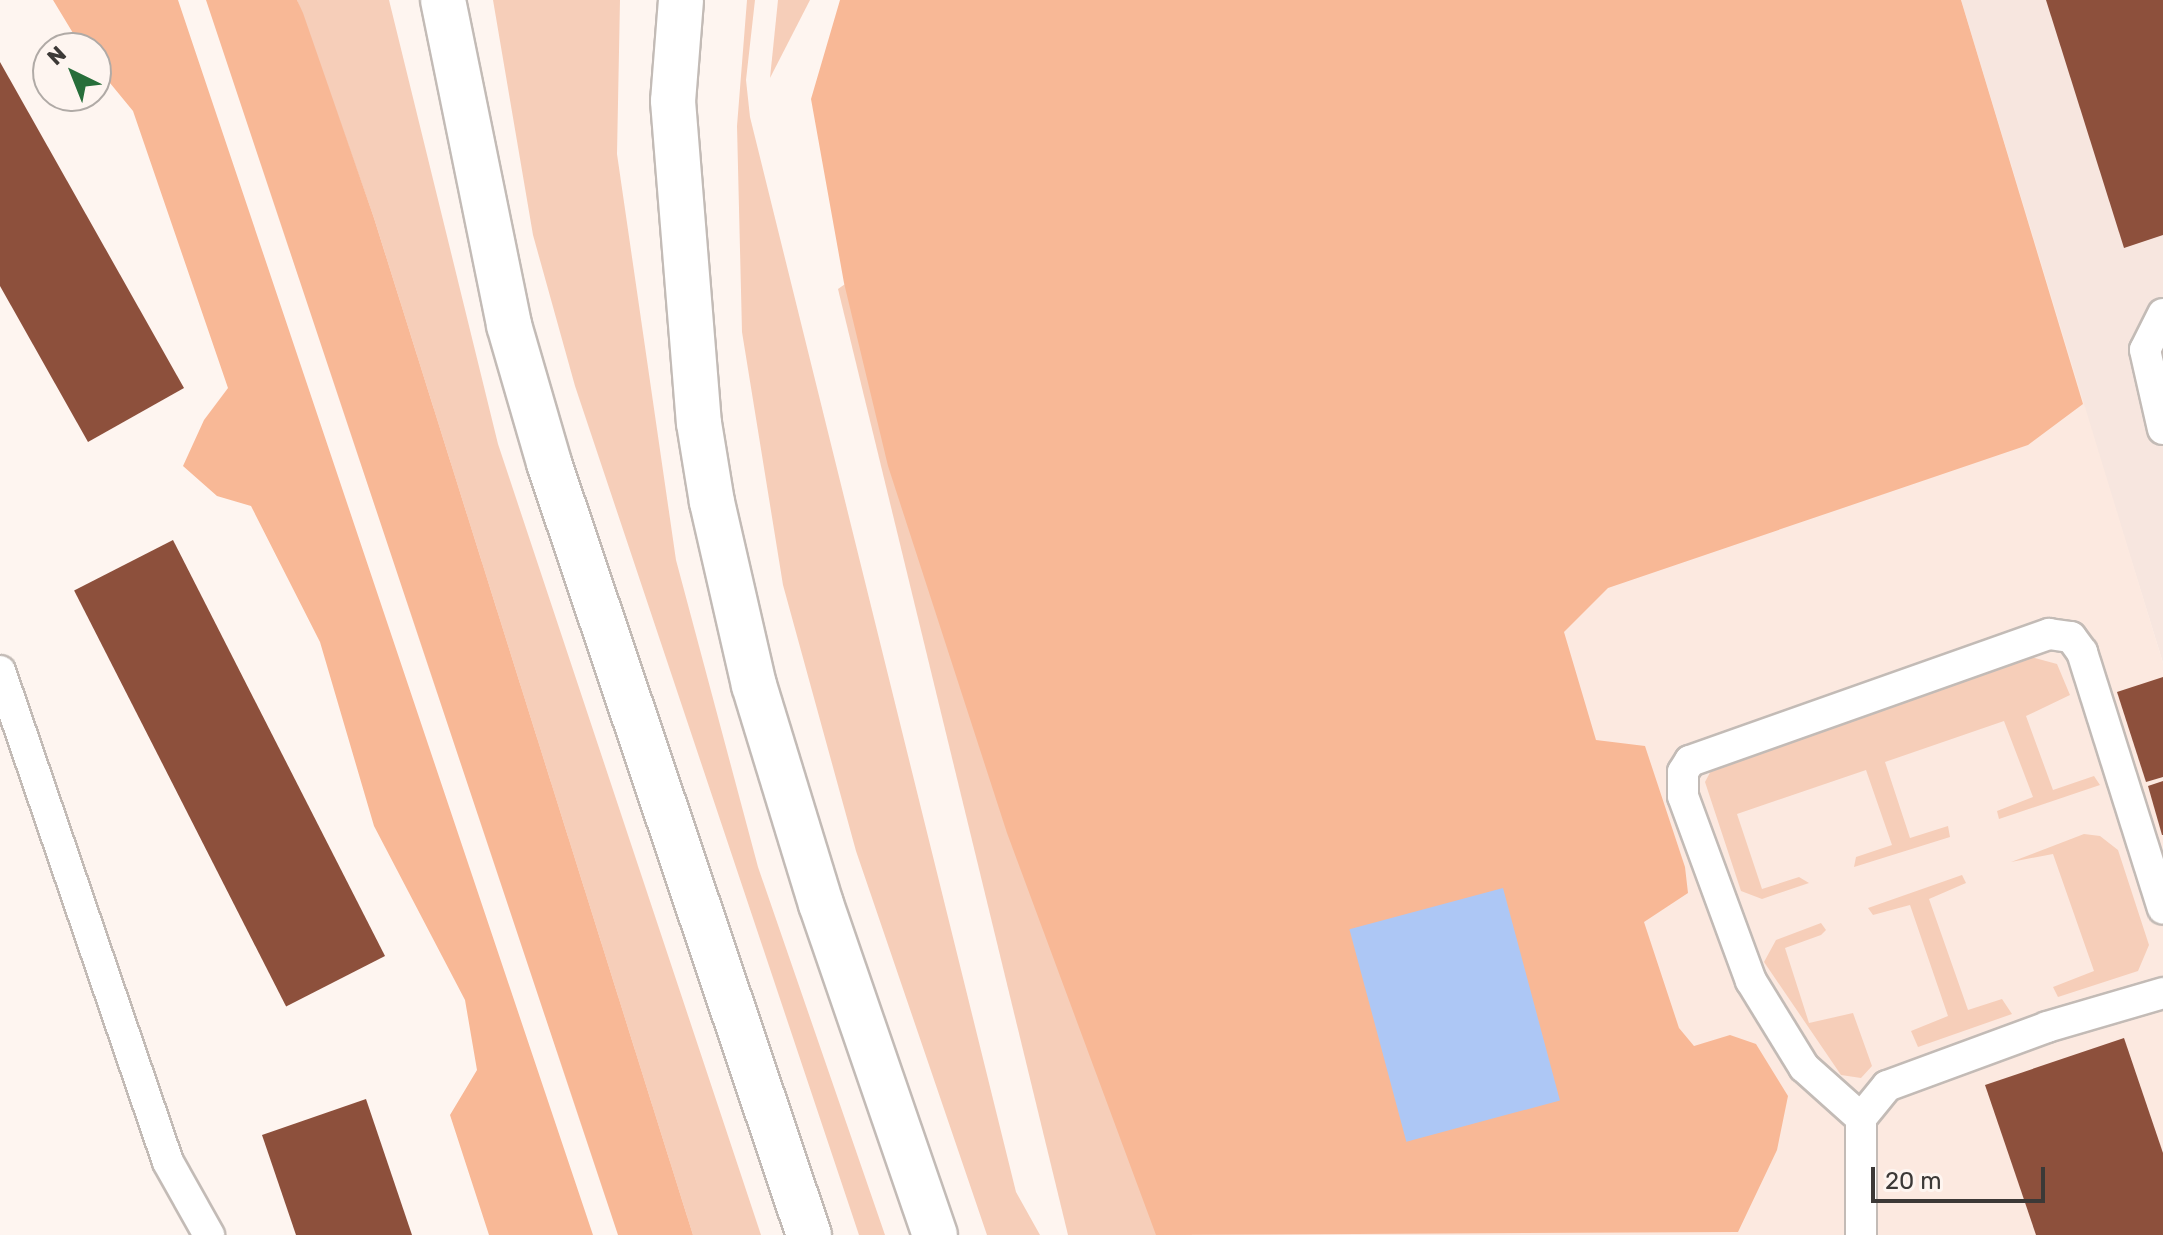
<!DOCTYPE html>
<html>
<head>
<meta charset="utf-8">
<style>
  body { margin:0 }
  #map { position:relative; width:2163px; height:1235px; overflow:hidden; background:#fef5f0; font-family:Rubik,sans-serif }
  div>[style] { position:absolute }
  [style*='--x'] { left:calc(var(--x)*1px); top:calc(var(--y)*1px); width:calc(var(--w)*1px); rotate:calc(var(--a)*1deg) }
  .built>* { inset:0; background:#f7e6df }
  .medical>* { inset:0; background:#fce9e0 }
  .green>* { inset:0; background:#f6ceb9 }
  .forest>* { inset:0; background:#f8b896 }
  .water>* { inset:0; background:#adc7f5; transform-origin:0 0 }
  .building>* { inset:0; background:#8d503c; transform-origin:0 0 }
  .roads { filter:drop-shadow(2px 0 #c3bbb6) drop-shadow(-2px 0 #c3bbb6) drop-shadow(0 2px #c3bbb6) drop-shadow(0 -2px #c3bbb6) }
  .lane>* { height:30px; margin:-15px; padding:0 15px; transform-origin:15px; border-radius:15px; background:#fff }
  .secondary>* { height:44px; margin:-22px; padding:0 22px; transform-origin:22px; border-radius:22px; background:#fff }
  span { translate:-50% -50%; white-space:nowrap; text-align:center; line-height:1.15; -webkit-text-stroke:8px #fef5f0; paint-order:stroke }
  .north { position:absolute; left:32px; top:32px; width:80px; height:80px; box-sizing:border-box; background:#fef5f0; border:2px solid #b0aaa6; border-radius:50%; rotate:317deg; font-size:22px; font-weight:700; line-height:32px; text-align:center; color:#3c3937 }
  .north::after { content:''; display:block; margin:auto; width:28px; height:36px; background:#276e3a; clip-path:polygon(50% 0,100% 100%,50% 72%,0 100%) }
  .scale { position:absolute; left:1871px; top:1167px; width:174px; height:36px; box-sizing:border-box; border:4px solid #3c3937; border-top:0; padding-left:10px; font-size:24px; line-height:28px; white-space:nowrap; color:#3c3937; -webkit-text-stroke:6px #fef5f0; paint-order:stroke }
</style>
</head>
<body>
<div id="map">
  <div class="built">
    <div style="clip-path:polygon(1961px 0,2163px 0,2163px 663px,2083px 404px)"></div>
  </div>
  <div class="medical">
    <div style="clip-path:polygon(1839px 0,1961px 0,2163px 663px,2163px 1235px,1187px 1235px)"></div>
  </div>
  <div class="green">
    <div style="clip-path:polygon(297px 0,389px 0,498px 444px,761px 1235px,693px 1235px,374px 218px)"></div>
    <div style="clip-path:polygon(493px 0,620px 0,617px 154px,676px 560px,758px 867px,885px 1235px,859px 1235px,575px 386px,533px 235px)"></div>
    <div style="clip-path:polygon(747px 0,755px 0,746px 80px,750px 117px,1016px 1192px,1040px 1235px,987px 1235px,856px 851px,783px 585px,742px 332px,737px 126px)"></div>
    <div style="clip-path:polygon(778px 0,810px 0,770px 78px)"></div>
    <div style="clip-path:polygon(855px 277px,1192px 1235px,1068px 1235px,838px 289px)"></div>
    <div style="clip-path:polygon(2031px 657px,2057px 664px,2070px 695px,2026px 716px,2053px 790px,2094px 776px,2100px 785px,1999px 819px,1997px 811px,2033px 797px,2004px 721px,1885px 762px,1910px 838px,1948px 826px,1950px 837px,1854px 867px,1856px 857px,1892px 845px,1866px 770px,1737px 814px,1762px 889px,1799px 877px,1809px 883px,1762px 899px,1741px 891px,1705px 782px,1714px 765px)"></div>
    <div style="clip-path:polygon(2084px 834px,2100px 836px,2118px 850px,2149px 945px,2138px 971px,2058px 997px,2053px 987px,2094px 971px,2053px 854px,2011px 862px)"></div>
    <div style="clip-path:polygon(1962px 875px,1966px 883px,1929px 899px,1968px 1010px,2002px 999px,2012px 1014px,1918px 1047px,1911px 1031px,1948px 1016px,1910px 905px,1873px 915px,1868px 908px)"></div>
    <div style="clip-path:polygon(1821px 923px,1826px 930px,1821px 935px,1785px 948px,1809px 1023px,1853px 1013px,1872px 1066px,1861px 1078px,1841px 1075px,1764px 962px,1776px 940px)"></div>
  </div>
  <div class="forest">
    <div style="clip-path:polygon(53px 0,178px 0,593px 1235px,489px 1235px,450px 1115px,477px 1070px,465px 1000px,374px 826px,320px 642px,251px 506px,217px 496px,183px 466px,204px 420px,228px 388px,133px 111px,96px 66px,96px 48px,82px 48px)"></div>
    <div style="clip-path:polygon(206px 0,297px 0,303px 13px,374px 218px,693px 1235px,618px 1235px)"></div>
    <div style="clip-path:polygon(840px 0,1961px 0,2083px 404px,2028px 445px,1608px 588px,1564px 632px,1596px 740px,1645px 746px,1685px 867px,1688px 893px,1644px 922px,1679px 1028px,1694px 1046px,1730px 1035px,1756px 1044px,1788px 1096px,1777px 1150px,1738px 1232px,1156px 1235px,1007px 833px,888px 466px,844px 283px,811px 99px)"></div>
  </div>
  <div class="water">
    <div style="left:1503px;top:888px;width:220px;height:159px;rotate:75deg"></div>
  </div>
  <div class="building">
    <div style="clip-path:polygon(2046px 0,2163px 0,2163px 235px,2124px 248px)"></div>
    <div style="clip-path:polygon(0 62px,184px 388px,88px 442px,0 286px)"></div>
    <div style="left:173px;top:540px;width:467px;height:111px;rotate:63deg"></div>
    <div style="clip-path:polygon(2163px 677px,2163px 777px,2146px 782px,2117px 692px)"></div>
    <div style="clip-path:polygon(2163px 781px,2163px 835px,2162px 835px,2148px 786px)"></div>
    <div style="clip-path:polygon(2124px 1038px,2163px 1153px,2163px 1235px,2036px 1235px,1985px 1085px)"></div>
    <div style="clip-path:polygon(366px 1099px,412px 1235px,296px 1235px,262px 1135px)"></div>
  </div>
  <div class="roads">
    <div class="lane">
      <div style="--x:2163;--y:314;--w:40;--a:116.6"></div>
      <div style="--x:2145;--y:350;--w:81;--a:77.2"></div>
      <div style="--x:0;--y:671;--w:519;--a:71.11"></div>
      <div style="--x:168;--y:1162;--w:84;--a:60.7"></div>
      <div style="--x:1861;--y:1118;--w:41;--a:-50.9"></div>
      <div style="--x:1887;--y:1086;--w:171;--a:-20.2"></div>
      <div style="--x:2047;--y:1027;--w:121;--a:-16.3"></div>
      <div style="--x:1861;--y:1235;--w:117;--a:-90"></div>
      <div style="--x:1861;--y:1118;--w:76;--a:-138.2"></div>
      <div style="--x:1804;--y:1067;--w:101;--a:-121.6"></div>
      <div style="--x:1751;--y:981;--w:197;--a:-110.2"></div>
      <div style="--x:1683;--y:796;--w:24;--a:-90"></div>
      <div style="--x:1683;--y:772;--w:13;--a:-58"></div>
      <div style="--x:1690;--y:761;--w:381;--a:-19.5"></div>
      <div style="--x:2049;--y:634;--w:22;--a:8"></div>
      <div style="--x:2071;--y:637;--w:19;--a:54"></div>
      <div style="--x:2082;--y:652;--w:269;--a:72.5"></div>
    </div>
    <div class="secondary">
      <div style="--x:443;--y:0;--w:332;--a:78.5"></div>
      <div style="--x:509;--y:325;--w:144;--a:73.8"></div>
      <div style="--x:549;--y:463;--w:815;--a:71.39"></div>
      <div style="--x:681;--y:0;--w:101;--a:94.5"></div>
      <div style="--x:673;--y:101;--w:323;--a:85.4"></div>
      <div style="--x:699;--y:423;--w:80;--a:80.7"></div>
      <div style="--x:712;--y:502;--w:188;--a:77.1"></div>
      <div style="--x:754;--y:685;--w:229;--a:73"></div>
      <div style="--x:821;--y:904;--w:350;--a:71"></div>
    </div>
  </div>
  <div class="north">N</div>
  <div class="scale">20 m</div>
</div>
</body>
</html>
